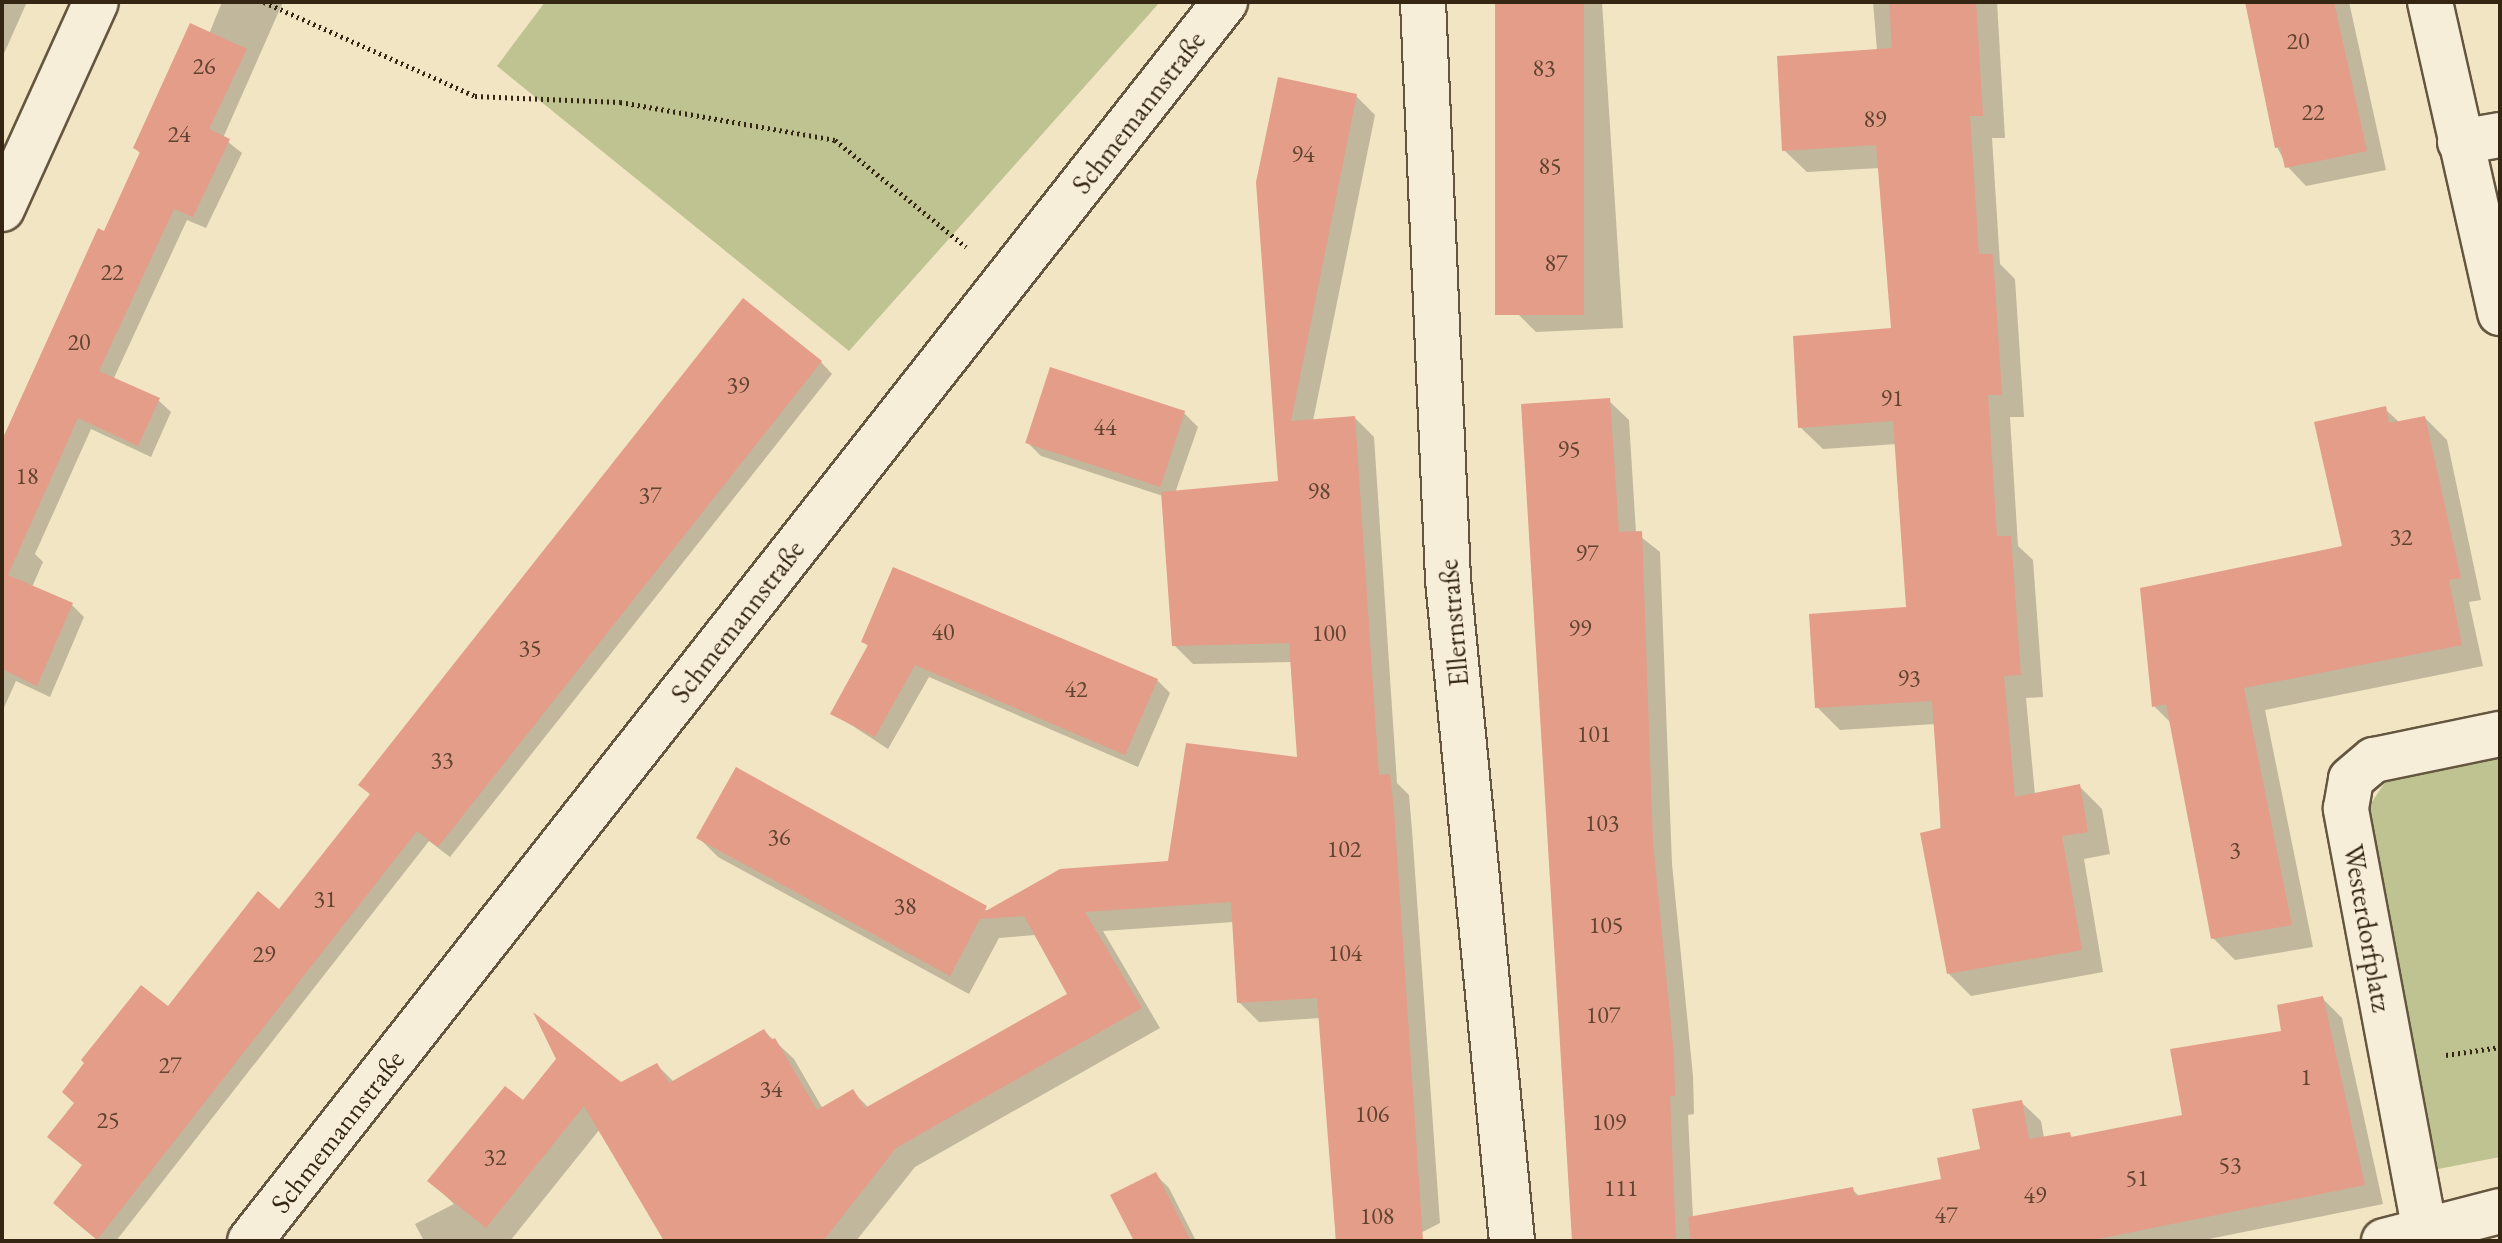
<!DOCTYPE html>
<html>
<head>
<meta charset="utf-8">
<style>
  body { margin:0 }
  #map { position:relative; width:2502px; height:1243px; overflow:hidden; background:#f2e5c4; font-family:"EB Garamond",serif }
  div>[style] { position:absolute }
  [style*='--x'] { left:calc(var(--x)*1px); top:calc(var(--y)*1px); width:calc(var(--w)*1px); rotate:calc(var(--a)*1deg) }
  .green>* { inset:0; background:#bfc391 }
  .shadow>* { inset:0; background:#0003 }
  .building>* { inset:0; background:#e49d88; transform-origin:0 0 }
  .path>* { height:5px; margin-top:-2.5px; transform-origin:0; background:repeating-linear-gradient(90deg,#342613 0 2px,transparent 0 6px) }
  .roads { filter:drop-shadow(2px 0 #64563f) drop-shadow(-2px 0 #64563f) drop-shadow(0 2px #64563f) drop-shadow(0 -2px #64563f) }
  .street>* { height:44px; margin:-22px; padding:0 22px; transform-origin:22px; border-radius:22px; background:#f7eed9 }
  span { translate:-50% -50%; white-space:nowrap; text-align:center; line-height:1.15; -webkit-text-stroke:6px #f7eed9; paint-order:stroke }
  .number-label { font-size:24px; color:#604430 }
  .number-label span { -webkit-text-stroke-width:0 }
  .street-label { font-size:28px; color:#342613 }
  .frame { position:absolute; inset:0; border:4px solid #342613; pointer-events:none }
</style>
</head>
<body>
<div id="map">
  <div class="green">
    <div style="clip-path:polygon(545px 2px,1160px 2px,849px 351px,497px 66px)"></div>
    <div style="clip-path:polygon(2500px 754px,2500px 1157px,2438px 1169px,2367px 809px,2390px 775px)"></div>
  </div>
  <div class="shadow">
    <div style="clip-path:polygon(2px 2px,27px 2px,2px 58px)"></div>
    <div style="clip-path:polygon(222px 2px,283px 2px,223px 138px,242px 153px,206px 228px,187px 220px,113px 380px,158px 400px,171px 412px,151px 457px,91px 429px,35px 554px,43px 562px,32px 587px,72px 605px,84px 617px,50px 697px,16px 681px,2px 712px,2px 444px,141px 154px,135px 148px,209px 34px)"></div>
    <div style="clip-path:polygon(1497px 2px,1602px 2px,1623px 328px,1536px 332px,1517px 313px)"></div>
    <div style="clip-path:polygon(1873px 2px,1997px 2px,2005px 138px,1992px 138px,2000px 264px,2015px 279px,2024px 417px,2010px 417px,2018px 546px,2033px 560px,2043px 697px,2026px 698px,2035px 795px,2079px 786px,2102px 809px,2110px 854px,2084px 859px,2103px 972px,1971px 996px,1948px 973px,1935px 724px,1840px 730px,1817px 707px,1909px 608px,1897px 444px,1823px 449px,1800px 427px,1893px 330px,1880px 168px,1807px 172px,1784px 150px,1877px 51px)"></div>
    <div style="clip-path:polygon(2246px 2px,2349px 2px,2386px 170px,2306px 186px,2287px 166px,2277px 147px)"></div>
    <div style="clip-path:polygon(1356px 96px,1375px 115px,1313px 421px,1355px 418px,1374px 437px,1397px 783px,1409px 795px,1412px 830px,1440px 1223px,1405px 1241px,1336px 1241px,1321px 1018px,1259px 1022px,1239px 1002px,1234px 922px,1103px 931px,1160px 1028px,915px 1167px,856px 1241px,666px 1241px,600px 1129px,510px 1241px,424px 1241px,415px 1224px,454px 1204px,430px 1181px,524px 1103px,621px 1085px,657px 1065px,674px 1082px,764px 1031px,794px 1059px,823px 1109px,853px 1092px,869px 1108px,1069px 995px,1036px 935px,999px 938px,969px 994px,718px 857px,699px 838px,990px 911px,1170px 863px,1299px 760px,1292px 662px,1193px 664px,1174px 645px,1163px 496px,1041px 456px,1027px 442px,1184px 413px,1198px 427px,1175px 493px,1280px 483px,1258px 182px)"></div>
    <div style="clip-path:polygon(821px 362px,832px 374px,450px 857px,429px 841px,116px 1241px,99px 1241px,66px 1214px,55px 1203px,84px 1166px,49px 1137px,168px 1009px,279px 912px,371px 795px,361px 785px)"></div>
    <div style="clip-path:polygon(1609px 401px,1629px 420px,1636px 533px,1660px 552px,1672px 864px,1693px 1076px,1694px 1114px,1688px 1115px,1693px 1218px,1852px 1189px,1860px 1197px,1944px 1181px,1982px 1151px,2021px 1102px,2041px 1121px,2044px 1138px,2069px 1134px,2074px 1139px,2184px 1117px,2322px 998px,2342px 1018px,2383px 1204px,2199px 1241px,1574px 1241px)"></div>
    <div style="clip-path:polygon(2385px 409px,2400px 423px,2425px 418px,2447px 440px,2481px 600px,2469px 602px,2483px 666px,2265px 710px,2313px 947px,2235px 960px,2213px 938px,2171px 723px,2154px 706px,2344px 547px)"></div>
    <div style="clip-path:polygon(863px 641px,1157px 680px,1170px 693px,1138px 767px,929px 677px,888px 749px,833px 713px,869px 647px)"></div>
    <div style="clip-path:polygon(1155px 1174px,1169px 1188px,1196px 1241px,1136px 1241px)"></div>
  </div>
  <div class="building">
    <div style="left:1495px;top:2px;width:89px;height:313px"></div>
    <div style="clip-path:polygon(1889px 2px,1976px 2px,1983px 116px,1970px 116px,1979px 254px,1993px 254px,2002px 395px,1988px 395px,1997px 536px,2011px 536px,2021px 675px,2004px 676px,2015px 797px,2080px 784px,2088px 832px,2062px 836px,2082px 950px,1947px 974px,1920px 833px,1941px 828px,1932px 701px,1815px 708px,1809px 614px,1906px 607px,1893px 421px,1798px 428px,1793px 336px,1891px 328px,1876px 145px,1782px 151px,1777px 56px,1892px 48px)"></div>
    <div style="clip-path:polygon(2245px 2px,2334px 2px,2367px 151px,2285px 168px,2280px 147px,2275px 148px)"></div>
    <div style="clip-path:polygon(190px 23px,247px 49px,209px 129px,230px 139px,193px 217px,174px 209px,99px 371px,160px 398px,138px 446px,78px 418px,8px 575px,73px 603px,37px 686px,2px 669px,2px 440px,98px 228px,104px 231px,140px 152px,133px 148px)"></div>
    <div style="clip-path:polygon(1278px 77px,1357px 94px,1291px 421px,1355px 416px,1379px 775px,1390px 774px,1394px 810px,1423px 1241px,1336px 1241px,1317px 998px,1237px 1003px,1231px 902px,1085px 912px,1142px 1008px,896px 1148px,823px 1241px,664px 1241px,584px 1106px,486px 1228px,427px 1181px,505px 1086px,523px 1100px,556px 1059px,533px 1012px,621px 1082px,657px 1063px,669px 1083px,764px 1029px,771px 1040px,775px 1038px,817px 1110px,853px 1089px,865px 1108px,1067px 994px,1024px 916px,980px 919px,950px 976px,696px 838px,736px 767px,987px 906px,984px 912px,1060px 869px,1168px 861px,1186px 743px,1297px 757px,1289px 643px,1172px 646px,1161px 492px,1278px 481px,1256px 182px)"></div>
    <div style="clip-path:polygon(743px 298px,822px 361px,438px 847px,417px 831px,97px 1240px,53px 1203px,82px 1165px,47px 1137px,74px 1103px,62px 1092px,84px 1063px,81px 1060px,141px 985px,168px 1006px,258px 891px,279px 909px,370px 794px,358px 785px)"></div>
    <div style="left:1050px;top:367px;width:142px;height:80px;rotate:18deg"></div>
    <div style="clip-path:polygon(1610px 398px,1619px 532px,1642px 531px,1653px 843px,1674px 1055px,1675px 1096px,1670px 1096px,1676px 1241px,1572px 1241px,1521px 404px)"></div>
    <div style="clip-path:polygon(2386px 406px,2389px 423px,2425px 416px,2461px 578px,2449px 580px,2462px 645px,2244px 688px,2292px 925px,2211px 939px,2166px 704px,2152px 707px,2140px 588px,2342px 546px,2314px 422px)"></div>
    <div style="clip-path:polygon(893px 567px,1158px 679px,1125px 755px,915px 665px,875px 737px,830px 714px,868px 645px,861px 642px)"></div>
    <div style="clip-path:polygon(2323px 996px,2365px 1185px,2088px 1241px,1691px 1241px,1688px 1217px,1853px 1187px,1855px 1196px,1941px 1179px,1937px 1158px,1980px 1149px,1972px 1109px,2022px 1100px,2029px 1139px,2070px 1132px,2071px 1137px,2182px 1115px,2170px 1049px,2281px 1031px,2277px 1005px)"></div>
    <div style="clip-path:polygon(1156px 1172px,1191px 1241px,1134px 1241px,1110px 1195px)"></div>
  </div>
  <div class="path">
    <div style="--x:264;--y:2;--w:231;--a:24"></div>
    <div style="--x:475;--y:96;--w:145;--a:2.4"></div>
    <div style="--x:620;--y:102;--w:218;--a:10"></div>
    <div style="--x:835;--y:140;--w:169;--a:39.2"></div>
    <div style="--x:2446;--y:1055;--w:55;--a:-8.4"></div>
  </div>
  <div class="roads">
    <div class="street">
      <div style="--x:1423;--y:2;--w:579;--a:87.52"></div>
      <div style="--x:1448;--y:580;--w:664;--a:84.47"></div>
      <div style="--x:2430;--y:2;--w:319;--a:77.3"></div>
      <div style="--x:2460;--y:142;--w:41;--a:-9.9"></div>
      <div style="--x:2;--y:209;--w:227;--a:-65.6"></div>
      <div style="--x:2425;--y:1232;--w:431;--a:-100.6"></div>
      <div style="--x:2346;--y:808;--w:29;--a:-80"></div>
      <div style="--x:2351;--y:779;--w:30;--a:-40"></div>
      <div style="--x:2374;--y:760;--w:129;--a:-11.7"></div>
      <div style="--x:250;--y:1241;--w:1577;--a:-51.8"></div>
      <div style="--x:2384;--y:1241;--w:120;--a:-14.5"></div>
    </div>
  </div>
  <div class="number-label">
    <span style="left:2298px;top:41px">20</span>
    <span style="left:204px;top:66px">26</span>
    <span style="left:1544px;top:68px">83</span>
    <span style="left:2313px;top:112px">22</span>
    <span style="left:1875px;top:119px">89</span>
    <span style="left:179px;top:134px">24</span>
    <span style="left:1303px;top:154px">94</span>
    <span style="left:1550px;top:166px">85</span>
    <span style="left:1556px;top:263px">87</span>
    <span style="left:112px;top:272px">22</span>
    <span style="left:79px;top:342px">20</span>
    <span style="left:738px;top:385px">39</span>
    <span style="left:1892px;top:398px">91</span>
    <span style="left:1105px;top:427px">44</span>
    <span style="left:1569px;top:449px">95</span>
    <span style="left:27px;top:476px">18</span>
    <span style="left:1319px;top:491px">98</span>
    <span style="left:650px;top:495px">37</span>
    <span style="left:2401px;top:537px">32</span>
    <span style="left:1587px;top:553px">97</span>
    <span style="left:1580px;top:628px">99</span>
    <span style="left:943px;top:632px">40</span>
    <span style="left:1329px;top:633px">100</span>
    <span style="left:530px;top:648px">35</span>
    <span style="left:1909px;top:678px">93</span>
    <span style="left:1076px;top:689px">42</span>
    <span style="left:1594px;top:734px">101</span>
    <span style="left:442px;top:760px">33</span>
    <span style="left:1602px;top:823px">103</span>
    <span style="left:779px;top:837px">36</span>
    <span style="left:1344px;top:849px">102</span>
    <span style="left:2235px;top:850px">3</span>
    <span style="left:325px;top:899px">31</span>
    <span style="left:905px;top:906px">38</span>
    <span style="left:1606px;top:925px">105</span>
    <span style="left:1345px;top:953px">104</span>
    <span style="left:264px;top:954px">29</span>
    <span style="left:1603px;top:1015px">107</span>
    <span style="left:170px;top:1065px">27</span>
    <span style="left:2306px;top:1077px">1</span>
    <span style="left:771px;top:1089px">34</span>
    <span style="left:1372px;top:1114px">106</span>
    <span style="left:108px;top:1120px">25</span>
    <span style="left:1609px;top:1122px">109</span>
    <span style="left:495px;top:1157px">32</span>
    <span style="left:2230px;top:1165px">53</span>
    <span style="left:2137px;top:1178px">51</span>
    <span style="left:1621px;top:1188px">111</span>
    <span style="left:2035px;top:1195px">49</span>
    <span style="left:1946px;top:1215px">47</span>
    <span style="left:1377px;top:1216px">108</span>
  </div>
  <div class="street-label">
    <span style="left:1138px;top:112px;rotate:-52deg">Schmemannstraße</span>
    <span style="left:737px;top:621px;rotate:-52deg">Schmemannstraße</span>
    <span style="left:1453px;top:623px;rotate:-95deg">Ellernstraße</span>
    <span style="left:2368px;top:928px;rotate:80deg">Westerdorfplatz</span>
    <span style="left:337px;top:1131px;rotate:-52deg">Schmemannstraße</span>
  </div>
  <div class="frame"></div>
</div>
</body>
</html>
